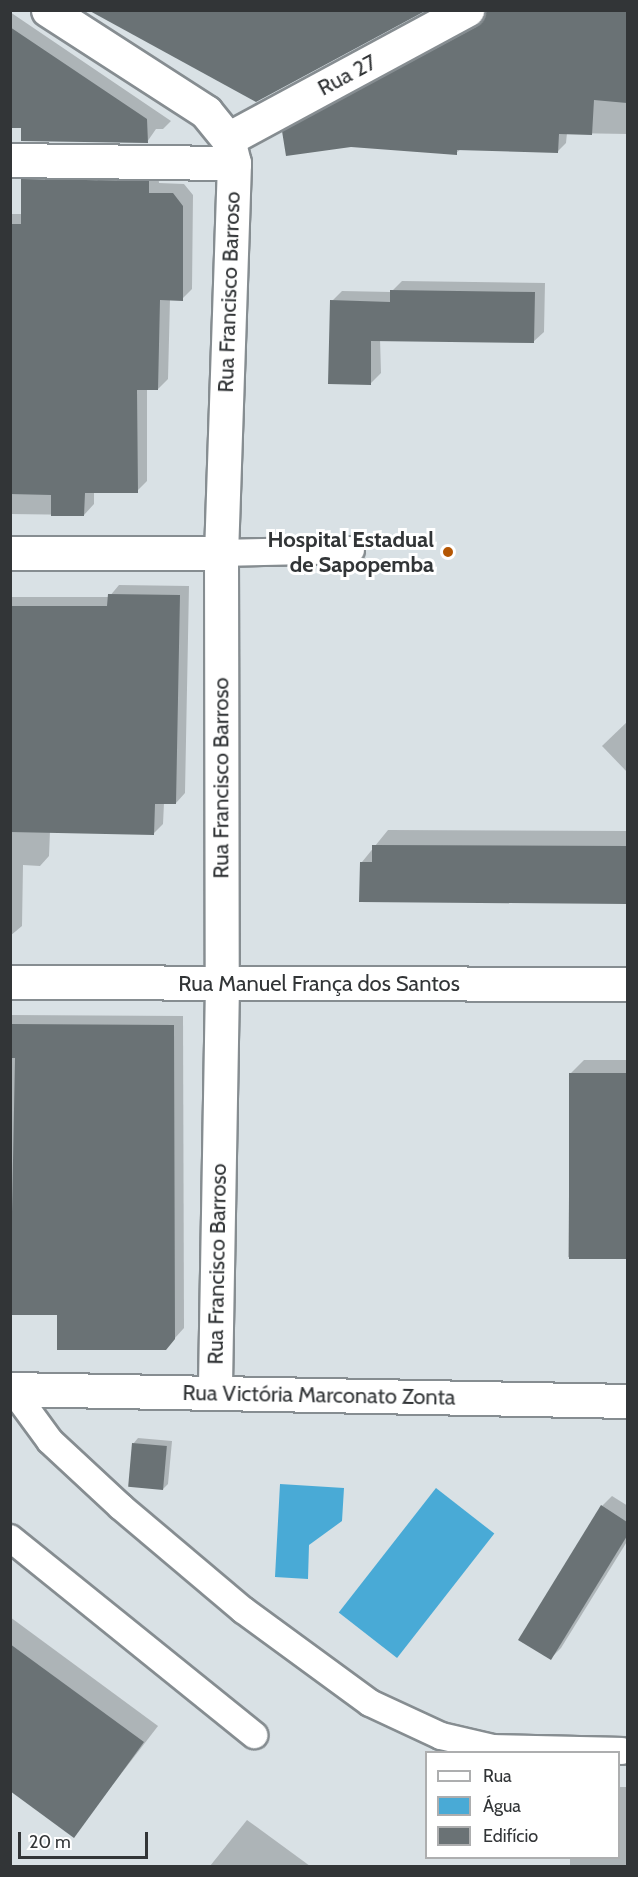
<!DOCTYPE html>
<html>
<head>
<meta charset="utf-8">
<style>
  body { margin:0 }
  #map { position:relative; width:638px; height:1877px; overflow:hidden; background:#d9e1e5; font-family:Cabin,sans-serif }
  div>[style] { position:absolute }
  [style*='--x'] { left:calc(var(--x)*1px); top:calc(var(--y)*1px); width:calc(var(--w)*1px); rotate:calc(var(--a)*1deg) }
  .water>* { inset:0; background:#49aad6; transform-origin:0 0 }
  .shadow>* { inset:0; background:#0003 }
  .building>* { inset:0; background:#6a7275; transform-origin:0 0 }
  .roads { filter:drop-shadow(2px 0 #868d91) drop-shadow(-2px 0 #868d91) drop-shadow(0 2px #868d91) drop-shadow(0 -2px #868d91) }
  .service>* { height:26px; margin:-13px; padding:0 13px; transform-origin:13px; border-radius:13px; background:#fff }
  .minor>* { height:33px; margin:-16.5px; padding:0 16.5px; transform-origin:16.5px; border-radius:16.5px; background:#fff }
  .tertiary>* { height:33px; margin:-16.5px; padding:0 16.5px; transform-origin:16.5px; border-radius:16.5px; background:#fff }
  .dots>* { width:16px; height:16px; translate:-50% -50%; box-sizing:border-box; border:3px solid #fff; border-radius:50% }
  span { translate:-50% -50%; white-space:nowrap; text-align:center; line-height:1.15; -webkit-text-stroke:6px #fff; paint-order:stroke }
  .street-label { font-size:22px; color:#323537 }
  .poi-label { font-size:22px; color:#323537; font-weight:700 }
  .right { translate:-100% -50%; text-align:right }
  .frame { position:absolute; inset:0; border:12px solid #323537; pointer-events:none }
  .legend { position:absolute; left:425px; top:1751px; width:195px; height:108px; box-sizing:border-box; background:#fff; border:2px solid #adaeaf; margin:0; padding:8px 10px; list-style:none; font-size:18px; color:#323537 }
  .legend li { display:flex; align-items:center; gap:12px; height:30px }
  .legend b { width:30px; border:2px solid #adaeaf }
  .scale { position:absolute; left:18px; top:1832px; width:130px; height:27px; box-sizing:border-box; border:3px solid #323537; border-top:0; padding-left:8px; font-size:18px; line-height:21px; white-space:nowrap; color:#323537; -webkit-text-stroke:4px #fff; paint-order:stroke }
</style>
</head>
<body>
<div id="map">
  <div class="water">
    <div style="clip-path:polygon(280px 1484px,344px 1488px,342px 1521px,309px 1545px,308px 1579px,275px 1577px)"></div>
    <div style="left:436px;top:1488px;width:74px;height:158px;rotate:38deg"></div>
  </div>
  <div class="shadow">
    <div style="clip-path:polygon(487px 10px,628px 10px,628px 134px,567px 133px,566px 143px,557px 152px,461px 149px,456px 153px,284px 131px,293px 122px,481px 21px)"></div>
    <div style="clip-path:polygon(10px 12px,171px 121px,163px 129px,156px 129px,147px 142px,10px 125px)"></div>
    <div style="clip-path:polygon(108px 170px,158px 171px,159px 183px,184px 184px,193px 195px,192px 289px,182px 299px,170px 299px,168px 379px,158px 389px,147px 389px,147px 481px,137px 491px,94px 491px,94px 504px,84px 515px,10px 514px,10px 214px,22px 214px,97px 181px)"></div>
    <div style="clip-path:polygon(402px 281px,545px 283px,544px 332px,533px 342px,380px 339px,381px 373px,371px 383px,332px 301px,342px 291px,391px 292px)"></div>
    <div style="clip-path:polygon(119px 585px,189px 586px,185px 793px,176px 803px,164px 803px,163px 824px,154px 833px,50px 831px,49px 856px,40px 866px,23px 865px,22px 926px,10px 936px,10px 597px,109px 597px)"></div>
    <div style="clip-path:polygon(628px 721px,628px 773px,602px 746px)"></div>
    <div style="clip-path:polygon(388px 830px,628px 831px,628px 902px,361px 900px,362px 862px)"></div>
    <div style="clip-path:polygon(10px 1015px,183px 1016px,184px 1328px,165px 1349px,58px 1314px,10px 1253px)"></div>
    <div style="clip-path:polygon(584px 1060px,628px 1060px,628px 1256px,568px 1257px,571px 1073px)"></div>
    <div style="clip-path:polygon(138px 1438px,172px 1441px,168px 1484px,163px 1489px,133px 1444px)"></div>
    <div style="clip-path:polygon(612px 1496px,628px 1506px,628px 1540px,561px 1648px,551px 1658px,602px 1506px)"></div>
    <div style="clip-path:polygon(10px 1617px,158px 1726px,73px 1836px,10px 1789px)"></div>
    <div style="clip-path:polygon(618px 1787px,628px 1787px,628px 1866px,570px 1866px,570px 1858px,618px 1858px)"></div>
    <div style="clip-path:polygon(247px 1820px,310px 1866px,210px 1866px)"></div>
  </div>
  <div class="building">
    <div style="clip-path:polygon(88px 10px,427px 10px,256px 102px)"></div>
    <div style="clip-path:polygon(486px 10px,627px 10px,627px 103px,594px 100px,592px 135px,559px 134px,558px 153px,457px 150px,457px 155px,351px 147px,286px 156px,282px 131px,476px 27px)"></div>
    <div style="clip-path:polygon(10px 27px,147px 119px,148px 143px,21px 141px,21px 128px,10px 128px)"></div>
    <div style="clip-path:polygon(21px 179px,149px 181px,149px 193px,173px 193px,183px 206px,183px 301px,160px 300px,158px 390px,137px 390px,138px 493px,85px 493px,84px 516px,51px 516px,51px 495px,10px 494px,10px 224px,21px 224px)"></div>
    <div style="clip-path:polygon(390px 290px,535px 292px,534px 343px,371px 341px,371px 385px,328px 384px,330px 300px,390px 302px)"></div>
    <div style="clip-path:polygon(108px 594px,180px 595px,176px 804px,155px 804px,154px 835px,10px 832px,10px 606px,107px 606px)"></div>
    <div style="clip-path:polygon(372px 845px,627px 846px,627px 904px,359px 902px,360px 862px,372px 862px)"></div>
    <div style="clip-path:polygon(10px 1024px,174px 1025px,175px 1339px,166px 1350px,57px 1350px,57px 1315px,10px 1315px,15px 1058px,10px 1058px)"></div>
    <div style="left:569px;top:1073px;width:58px;height:186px"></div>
    <div style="left:132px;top:1443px;width:35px;height:44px;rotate:5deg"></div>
    <div style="clip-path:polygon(601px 1505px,627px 1522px,627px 1536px,551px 1660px,518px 1640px)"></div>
    <div style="clip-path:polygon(10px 1644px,144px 1742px,74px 1838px,10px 1791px)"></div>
  </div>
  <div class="roads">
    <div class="service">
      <div style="--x:221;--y:553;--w:130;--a:-1.3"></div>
      <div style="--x:12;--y:1389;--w:64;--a:53.8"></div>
      <div style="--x:50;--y:1441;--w:97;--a:42.9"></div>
      <div style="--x:121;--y:1507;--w:160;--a:40.2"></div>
      <div style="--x:243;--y:1610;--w:157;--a:36.2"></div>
      <div style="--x:370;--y:1703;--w:78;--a:24.9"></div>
      <div style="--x:441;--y:1736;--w:53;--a:13"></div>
      <div style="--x:493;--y:1748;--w:129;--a:1.3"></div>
      <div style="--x:10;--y:1538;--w:314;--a:38.9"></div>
    </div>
    <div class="minor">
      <div style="--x:48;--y:10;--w:188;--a:32.8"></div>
      <div style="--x:206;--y:112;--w:35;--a:51"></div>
      <div style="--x:228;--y:139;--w:25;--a:76"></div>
      <div style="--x:234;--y:163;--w:390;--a:91.9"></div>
      <div style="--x:221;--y:553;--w:431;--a:89.9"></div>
      <div style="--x:222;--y:984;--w:409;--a:91"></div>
      <div style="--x:228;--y:139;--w:272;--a:-28.4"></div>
      <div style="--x:10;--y:160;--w:224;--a:0.8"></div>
      <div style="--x:10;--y:553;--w:211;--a:0"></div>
      <div style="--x:10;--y:1389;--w:618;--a:1.11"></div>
    </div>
    <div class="tertiary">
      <div style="--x:10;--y:982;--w:618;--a:0.19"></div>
    </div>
  </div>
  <div class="dots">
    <div style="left:448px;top:552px;background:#b45603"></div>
  </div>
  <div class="street-label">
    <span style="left:347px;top:75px;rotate:-28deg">Rua 27</span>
    <span style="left:229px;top:292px;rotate:-88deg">Rua Francisco Barroso</span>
    <span style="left:221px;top:778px;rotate:-90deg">Rua Francisco Barroso</span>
    <span style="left:319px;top:984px">Rua Manuel França dos Santos</span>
    <span style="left:217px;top:1264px;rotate:-89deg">Rua Francisco Barroso</span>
    <span style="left:319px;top:1395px;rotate:1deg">Rua Victória Marconato Zonta</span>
  </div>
  <div class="poi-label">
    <span class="right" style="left:434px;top:552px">Hospital Estadual<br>de Sapopemba</span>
  </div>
  <div class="frame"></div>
  <ul class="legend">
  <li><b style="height:8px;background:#fff"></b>Rua</li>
  <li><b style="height:16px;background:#49aad6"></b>Água</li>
  <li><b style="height:16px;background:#6a7275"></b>Edifício</li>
  </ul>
  <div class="scale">20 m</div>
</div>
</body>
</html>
